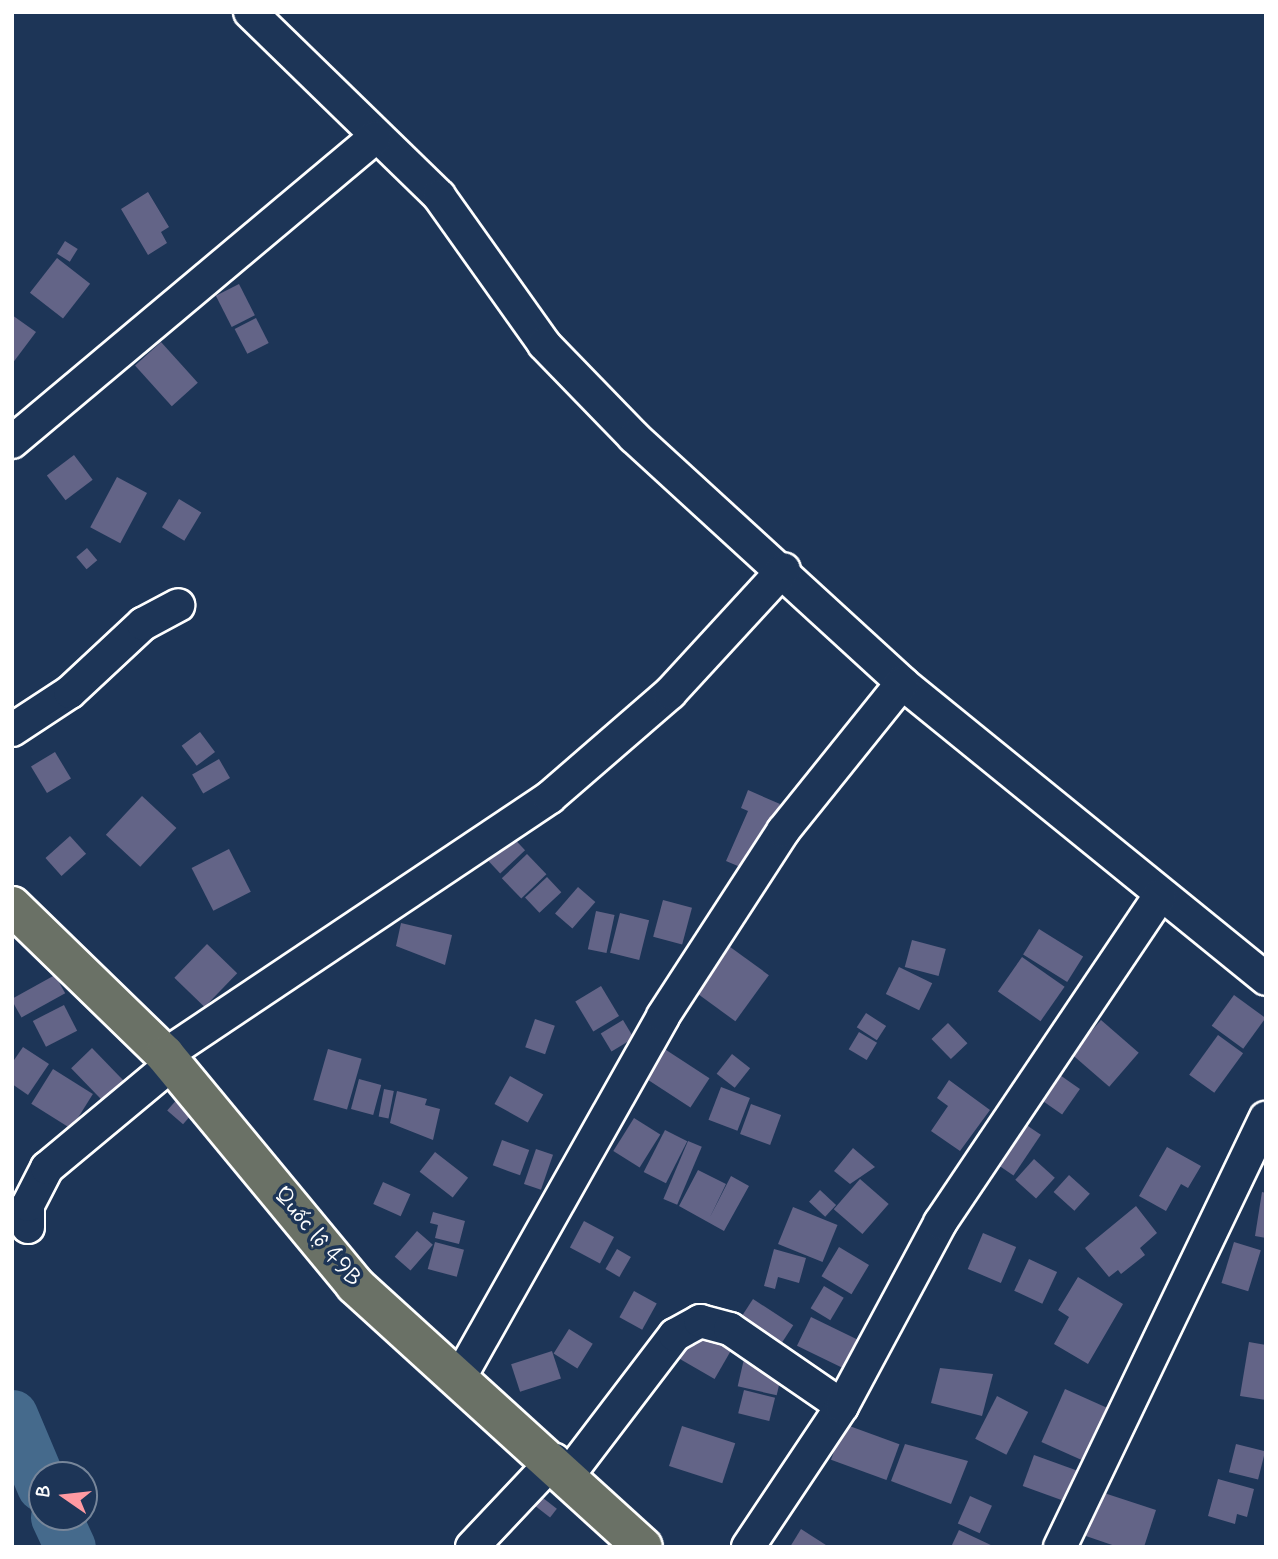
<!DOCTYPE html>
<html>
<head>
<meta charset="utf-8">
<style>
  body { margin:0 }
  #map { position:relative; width:1278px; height:1559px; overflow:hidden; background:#1d3557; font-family:Mynerve,sans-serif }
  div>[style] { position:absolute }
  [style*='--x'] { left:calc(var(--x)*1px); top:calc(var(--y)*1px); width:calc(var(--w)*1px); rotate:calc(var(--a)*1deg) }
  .river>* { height:51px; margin:-25.5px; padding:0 25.5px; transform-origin:25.5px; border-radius:25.5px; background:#456a8c }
  .building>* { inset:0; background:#636487; transform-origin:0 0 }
  .roads { filter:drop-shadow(2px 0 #fff) drop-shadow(-2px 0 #fff) drop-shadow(0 2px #fff) drop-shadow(0 -2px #fff) }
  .street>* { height:32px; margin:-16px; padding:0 16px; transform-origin:16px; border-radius:16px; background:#1d3557 }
  .primary>* { height:38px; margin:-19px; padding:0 19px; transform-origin:19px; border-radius:19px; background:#6a7166 }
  span { translate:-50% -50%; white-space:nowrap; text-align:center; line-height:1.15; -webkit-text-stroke:7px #1d3557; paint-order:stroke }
  .street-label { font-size:24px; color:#fff }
  .frame { position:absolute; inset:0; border:14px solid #fff; pointer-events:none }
  .north { position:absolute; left:28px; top:1461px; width:70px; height:70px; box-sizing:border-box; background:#1d3557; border:2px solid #77869a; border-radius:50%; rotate:284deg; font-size:19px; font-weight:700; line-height:28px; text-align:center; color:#fff }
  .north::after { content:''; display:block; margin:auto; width:24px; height:32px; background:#ff9aa2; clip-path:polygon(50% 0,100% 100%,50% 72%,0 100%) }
</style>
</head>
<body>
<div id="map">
  <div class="river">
    <div style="--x:12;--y:1415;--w:77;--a:67.1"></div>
    <div style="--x:56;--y:1517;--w:33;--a:65"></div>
  </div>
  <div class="building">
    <div style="clip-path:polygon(148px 192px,169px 227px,161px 232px,167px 243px,148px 255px,121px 209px)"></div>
    <div style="left:65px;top:241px;width:15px;height:15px;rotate:32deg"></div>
    <div style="left:57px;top:258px;width:42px;height:44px;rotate:38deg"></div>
    <div style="left:239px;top:284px;width:35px;height:26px;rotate:63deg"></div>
    <div style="clip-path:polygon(12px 315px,36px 332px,12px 364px)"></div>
    <div style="left:256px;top:318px;width:28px;height:24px;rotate:63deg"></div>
    <div style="left:161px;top:342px;width:55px;height:35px;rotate:48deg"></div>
    <div style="left:74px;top:455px;width:31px;height:34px;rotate:53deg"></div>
    <div style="left:117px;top:477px;width:34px;height:57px;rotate:28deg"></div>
    <div style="left:179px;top:499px;width:26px;height:33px;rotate:31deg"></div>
    <div style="left:87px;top:548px;width:16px;height:14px;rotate:50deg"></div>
    <div style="left:200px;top:732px;width:25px;height:23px;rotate:53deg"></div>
    <div style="left:55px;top:752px;width:31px;height:28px;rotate:59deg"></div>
    <div style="left:219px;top:759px;width:22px;height:31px;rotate:60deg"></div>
    <div style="clip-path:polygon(748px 790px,780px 804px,752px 872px,726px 861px,748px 811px,741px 808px)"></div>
    <div style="left:142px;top:796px;width:47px;height:53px;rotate:43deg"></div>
    <div style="left:508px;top:832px;width:25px;height:34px;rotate:47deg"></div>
    <div style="left:70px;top:836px;width:24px;height:33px;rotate:48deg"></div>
    <div style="left:229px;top:849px;width:48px;height:42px;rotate:63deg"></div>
    <div style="left:527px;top:854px;width:28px;height:35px;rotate:46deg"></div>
    <div style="left:547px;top:877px;width:21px;height:30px;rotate:47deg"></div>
    <div style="left:578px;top:887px;width:23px;height:35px;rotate:41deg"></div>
    <div style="left:663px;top:900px;width:30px;height:38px;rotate:15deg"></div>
    <div style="left:596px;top:911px;width:19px;height:39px;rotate:12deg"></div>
    <div style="left:620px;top:913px;width:30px;height:41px;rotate:14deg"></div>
    <div style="clip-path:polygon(401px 923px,452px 935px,445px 965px,396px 946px)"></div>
    <div style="left:1039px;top:929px;width:52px;height:30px;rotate:32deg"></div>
    <div style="left:912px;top:940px;width:35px;height:28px;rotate:15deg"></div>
    <div style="left:207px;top:944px;width:42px;height:47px;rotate:44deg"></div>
    <div style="left:726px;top:944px;width:53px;height:57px;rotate:36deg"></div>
    <div style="left:1022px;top:957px;width:52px;height:42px;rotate:35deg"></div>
    <div style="left:899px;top:967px;width:37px;height:30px;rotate:26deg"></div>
    <div style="left:55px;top:975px;width:21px;height:50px;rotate:61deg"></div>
    <div style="left:601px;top:986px;width:35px;height:30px;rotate:59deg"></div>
    <div style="left:1234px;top:995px;width:39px;height:38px;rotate:36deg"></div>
    <div style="left:64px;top:1005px;width:29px;height:35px;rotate:63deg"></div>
    <div style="left:866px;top:1013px;width:24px;height:17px;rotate:33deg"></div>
    <div style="left:535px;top:1019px;width:21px;height:30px;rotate:19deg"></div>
    <div style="left:623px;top:1020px;width:21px;height:26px;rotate:59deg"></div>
    <div style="left:1101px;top:1020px;width:50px;height:45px;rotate:41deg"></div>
    <div style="left:948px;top:1023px;width:28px;height:23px;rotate:46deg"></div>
    <div style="left:859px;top:1032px;width:21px;height:20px;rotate:31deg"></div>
    <div style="left:1218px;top:1035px;width:31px;height:49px;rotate:36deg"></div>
    <div style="left:660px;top:1046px;width:59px;height:35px;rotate:33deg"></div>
    <div style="clip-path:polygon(23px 1047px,49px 1064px,28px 1095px,12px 1084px,12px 1063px)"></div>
    <div style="left:92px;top:1048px;width:47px;height:29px;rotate:46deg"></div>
    <div style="left:328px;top:1049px;width:35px;height:53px;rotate:16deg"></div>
    <div style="left:732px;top:1054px;width:23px;height:25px;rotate:38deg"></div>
    <div style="left:53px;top:1069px;width:47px;height:41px;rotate:32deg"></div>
    <div style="left:1057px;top:1073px;width:28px;height:31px;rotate:35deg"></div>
    <div style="left:510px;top:1076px;width:38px;height:32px;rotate:29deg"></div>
    <div style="left:359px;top:1079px;width:23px;height:31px;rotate:15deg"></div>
    <div style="clip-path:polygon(949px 1080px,990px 1110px,960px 1151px,931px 1131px,948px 1106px,937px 1098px)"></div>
    <div style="left:721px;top:1087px;width:31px;height:35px;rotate:21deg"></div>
    <div style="left:384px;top:1089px;width:10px;height:28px;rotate:11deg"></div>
    <div style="clip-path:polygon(397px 1091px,427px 1099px,425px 1105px,440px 1109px,433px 1140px,390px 1123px)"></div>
    <div style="left:179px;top:1097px;width:21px;height:18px;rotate:41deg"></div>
    <div style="left:751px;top:1104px;width:32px;height:32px;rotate:20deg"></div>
    <div style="left:634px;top:1118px;width:31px;height:39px;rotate:32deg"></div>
    <div style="left:1016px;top:1118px;width:30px;height:49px;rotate:34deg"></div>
    <div style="left:665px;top:1130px;width:25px;height:47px;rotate:27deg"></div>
    <div style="left:502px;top:1140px;width:29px;height:27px;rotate:20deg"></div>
    <div style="left:688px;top:1141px;width:15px;height:63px;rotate:23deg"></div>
    <div style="clip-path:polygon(1167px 1147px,1201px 1166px,1188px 1188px,1181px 1184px,1166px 1211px,1139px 1196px)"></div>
    <div style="clip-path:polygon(853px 1148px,875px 1167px,850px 1184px,834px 1171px)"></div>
    <div style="left:536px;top:1149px;width:18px;height:37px;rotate:19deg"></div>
    <div style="left:435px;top:1152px;width:42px;height:25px;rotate:38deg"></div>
    <div style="left:1034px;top:1159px;width:28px;height:28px;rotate:42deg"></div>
    <div style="clip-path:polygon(698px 1170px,726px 1184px,710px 1217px,731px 1176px,749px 1186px,724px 1231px,679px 1206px)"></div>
    <div style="left:1069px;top:1175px;width:28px;height:23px;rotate:42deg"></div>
    <div style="left:860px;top:1179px;width:38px;height:40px;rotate:41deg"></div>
    <div style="left:383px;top:1182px;width:30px;height:24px;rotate:24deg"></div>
    <div style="left:820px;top:1190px;width:22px;height:16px;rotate:43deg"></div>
    <div style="clip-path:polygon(1262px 1192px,1266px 1193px,1266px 1238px,1255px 1236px)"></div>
    <div style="clip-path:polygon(1136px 1206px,1157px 1233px,1140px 1248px,1145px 1255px,1121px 1274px,1118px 1270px,1109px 1277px,1085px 1248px)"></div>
    <div style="left:793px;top:1207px;width:48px;height:40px;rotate:22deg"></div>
    <div style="clip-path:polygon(433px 1212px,465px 1221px,459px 1244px,435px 1238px,438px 1225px,430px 1223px)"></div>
    <div style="left:584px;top:1221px;width:34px;height:30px;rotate:28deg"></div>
    <div style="left:417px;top:1231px;width:21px;height:34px;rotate:41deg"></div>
    <div style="left:983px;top:1233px;width:36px;height:39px;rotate:23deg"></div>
    <div style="left:435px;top:1242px;width:30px;height:28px;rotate:15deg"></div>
    <div style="left:1234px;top:1242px;width:28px;height:43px;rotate:17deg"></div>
    <div style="left:839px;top:1247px;width:35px;height:34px;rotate:31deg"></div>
    <div style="left:617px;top:1249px;width:16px;height:23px;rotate:30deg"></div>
    <div style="clip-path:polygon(774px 1249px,806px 1258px,799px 1283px,778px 1277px,775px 1289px,764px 1286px)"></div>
    <div style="left:1029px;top:1259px;width:31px;height:35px;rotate:25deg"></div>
    <div style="clip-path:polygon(1078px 1277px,1123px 1304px,1088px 1364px,1054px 1344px,1069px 1317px,1058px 1310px)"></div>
    <div style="left:824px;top:1286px;width:23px;height:26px;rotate:31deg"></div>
    <div style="left:634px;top:1291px;width:26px;height:30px;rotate:29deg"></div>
    <div style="left:753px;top:1299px;width:48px;height:32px;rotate:33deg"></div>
    <div style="left:811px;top:1317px;width:55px;height:32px;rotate:26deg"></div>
    <div style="left:692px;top:1322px;width:48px;height:38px;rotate:30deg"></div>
    <div style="left:569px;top:1329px;width:28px;height:29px;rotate:32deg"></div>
    <div style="clip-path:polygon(1249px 1342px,1266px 1345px,1266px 1400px,1240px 1396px)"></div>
    <div style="left:552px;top:1351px;width:29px;height:43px;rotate:72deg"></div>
    <div style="left:744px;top:1359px;width:40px;height:28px;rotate:13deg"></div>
    <div style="clip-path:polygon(940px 1368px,993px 1374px,982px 1416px,931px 1403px)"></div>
    <div style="left:1065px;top:1389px;width:52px;height:58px;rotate:24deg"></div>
    <div style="left:744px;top:1390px;width:32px;height:24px;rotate:14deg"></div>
    <div style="left:997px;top:1396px;width:35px;height:48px;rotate:27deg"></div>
    <div style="left:844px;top:1424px;width:59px;height:38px;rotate:20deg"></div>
    <div style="left:682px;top:1426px;width:56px;height:42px;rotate:18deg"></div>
    <div style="clip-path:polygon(905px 1444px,968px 1461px,951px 1504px,891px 1481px)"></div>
    <div style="left:1236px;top:1444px;width:30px;height:29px;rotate:14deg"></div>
    <div style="left:1034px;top:1455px;width:50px;height:33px;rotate:20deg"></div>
    <div style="clip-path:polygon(1218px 1479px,1254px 1489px,1247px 1517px,1237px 1514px,1235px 1524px,1208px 1516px)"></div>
    <div style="left:534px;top:1491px;width:29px;height:11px;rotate:38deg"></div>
    <div style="clip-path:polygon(1098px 1491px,1156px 1510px,1144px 1547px,1118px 1547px,1083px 1535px)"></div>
    <div style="left:970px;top:1496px;width:24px;height:30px;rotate:24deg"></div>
    <div style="clip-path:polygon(801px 1529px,829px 1547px,790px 1547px)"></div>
    <div style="clip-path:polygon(959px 1530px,995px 1547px,951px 1547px)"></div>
  </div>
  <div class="roads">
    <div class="street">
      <div style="--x:250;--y:12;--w:264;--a:44.2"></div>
      <div style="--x:439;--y:196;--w:181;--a:54.6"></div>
      <div style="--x:544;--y:344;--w:129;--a:45.9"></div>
      <div style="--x:634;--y:437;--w:364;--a:42.5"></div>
      <div style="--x:902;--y:683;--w:469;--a:39.1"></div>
      <div style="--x:12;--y:442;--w:474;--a:-40"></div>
      <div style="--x:12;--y:730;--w:69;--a:-33.2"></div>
      <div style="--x:70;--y:692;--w:100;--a:-43"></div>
      <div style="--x:143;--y:624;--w:40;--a:-28"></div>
      <div style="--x:165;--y:1055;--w:463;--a:-33.8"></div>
      <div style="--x:550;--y:797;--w:159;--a:-40.9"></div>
      <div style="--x:670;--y:693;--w:168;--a:-47.4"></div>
      <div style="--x:28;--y:1227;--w:22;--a:-90"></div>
      <div style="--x:28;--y:1205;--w:42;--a:-62.8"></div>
      <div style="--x:47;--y:1168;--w:163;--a:-39.8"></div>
      <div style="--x:460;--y:1377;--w:414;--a:-60.6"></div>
      <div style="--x:663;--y:1016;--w:221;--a:-57"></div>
      <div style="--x:783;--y:831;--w:190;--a:-51.2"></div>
      <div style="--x:569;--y:1474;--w:175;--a:-52.7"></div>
      <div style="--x:675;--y:1335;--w:29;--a:-29"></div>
      <div style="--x:700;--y:1321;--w:31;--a:15"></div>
      <div style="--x:730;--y:1329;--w:136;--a:34.5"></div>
      <div style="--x:472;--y:1547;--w:120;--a:-46.7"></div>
      <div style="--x:748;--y:1547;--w:169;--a:-56.3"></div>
      <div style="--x:842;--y:1406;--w:208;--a:-61.8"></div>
      <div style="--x:940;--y:1223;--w:394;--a:-56.1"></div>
      <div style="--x:1060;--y:1547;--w:476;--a:-64.4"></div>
    </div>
    <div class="primary">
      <div style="--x:12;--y:906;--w:214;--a:44.2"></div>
      <div style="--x:165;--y:1055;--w:298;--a:50.4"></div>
      <div style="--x:355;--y:1285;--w:389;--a:42.3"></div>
    </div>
  </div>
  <div class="street-label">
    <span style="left:317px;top:1237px;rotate:50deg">Quốc lộ 49B</span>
  </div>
  <div class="frame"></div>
  <div class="north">B</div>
</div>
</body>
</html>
